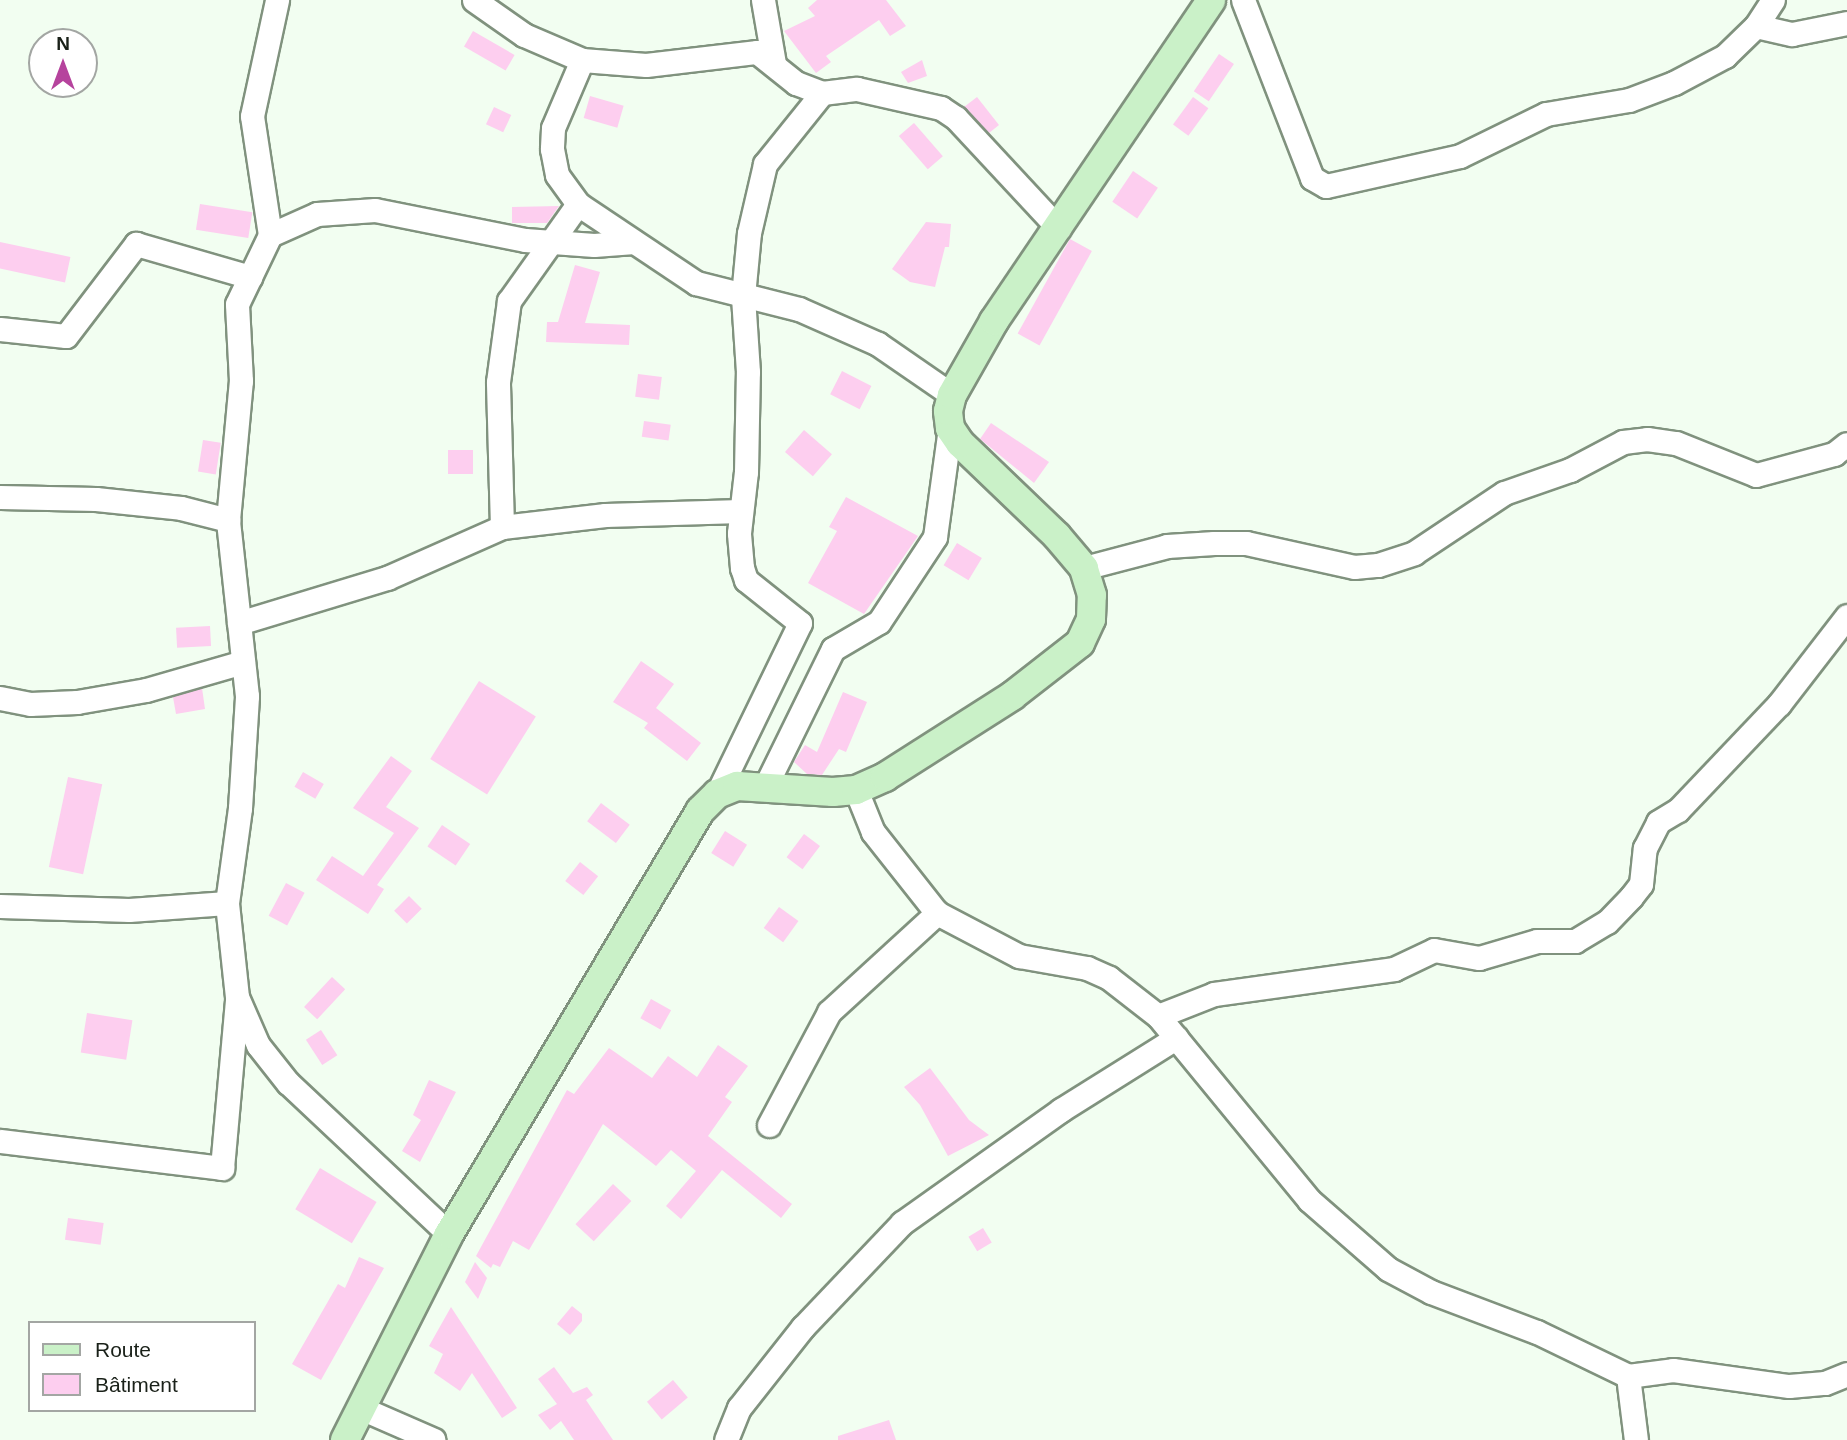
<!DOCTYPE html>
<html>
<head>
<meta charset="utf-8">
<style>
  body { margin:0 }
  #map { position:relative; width:1847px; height:1440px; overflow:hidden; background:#f2fef1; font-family:Arial,sans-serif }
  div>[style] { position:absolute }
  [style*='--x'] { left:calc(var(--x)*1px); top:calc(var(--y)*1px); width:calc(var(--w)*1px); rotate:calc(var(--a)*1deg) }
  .building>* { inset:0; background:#fdceef; transform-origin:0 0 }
  .roads { filter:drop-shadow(2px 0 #80927e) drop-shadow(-2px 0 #80927e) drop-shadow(0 2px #80927e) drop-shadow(0 -2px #80927e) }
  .minor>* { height:23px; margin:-11.5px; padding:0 11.5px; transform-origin:11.5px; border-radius:11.5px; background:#fff }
  .major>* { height:28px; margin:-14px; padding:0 14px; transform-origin:14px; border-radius:14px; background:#caf1c8 }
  span { translate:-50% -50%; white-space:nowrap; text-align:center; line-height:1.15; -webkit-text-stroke:6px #fff; paint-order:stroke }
  .legend { position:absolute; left:28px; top:1321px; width:228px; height:91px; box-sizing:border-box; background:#fff; border:2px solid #a3a6a3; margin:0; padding:9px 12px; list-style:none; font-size:21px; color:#1a2119 }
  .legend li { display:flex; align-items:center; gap:14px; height:35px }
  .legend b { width:35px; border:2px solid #a3a6a3 }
  .north { position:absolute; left:28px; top:28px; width:70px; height:70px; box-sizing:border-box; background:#fff; border:2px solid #a3a6a3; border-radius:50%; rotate:0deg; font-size:19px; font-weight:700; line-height:28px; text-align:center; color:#1a2119 }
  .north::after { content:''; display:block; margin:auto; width:24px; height:32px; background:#b6439d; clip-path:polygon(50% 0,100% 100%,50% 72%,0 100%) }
</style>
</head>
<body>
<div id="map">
  <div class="building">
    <div style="clip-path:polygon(817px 0,886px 0,906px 26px,890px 36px,879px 20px,826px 56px,831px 62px,816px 73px,784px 31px,815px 16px,808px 8px)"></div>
    <div style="left:473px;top:31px;width:48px;height:18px;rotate:30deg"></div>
    <div style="left:1219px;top:54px;width:18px;height:45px;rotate:34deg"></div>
    <div style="clip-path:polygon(922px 60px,927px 76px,908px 83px,901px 72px)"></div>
    <div style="left:590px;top:96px;width:35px;height:23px;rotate:16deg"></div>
    <div style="clip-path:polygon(977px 97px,999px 125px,989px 133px,964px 107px)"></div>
    <div style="left:1193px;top:97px;width:19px;height:34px;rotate:36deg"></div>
    <div style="left:494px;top:107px;width:19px;height:19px;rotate:25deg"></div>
    <div style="left:914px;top:123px;width:44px;height:20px;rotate:49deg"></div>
    <div style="left:1133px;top:171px;width:30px;height:37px;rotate:34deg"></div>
    <div style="left:200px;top:204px;width:53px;height:26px;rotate:9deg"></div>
    <div style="clip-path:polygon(559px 206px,547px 223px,512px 223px,512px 207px)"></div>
    <div style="clip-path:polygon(926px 222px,951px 224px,949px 247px,945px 247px,935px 287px,910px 282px,892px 269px)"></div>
    <div style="left:1070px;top:239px;width:25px;height:108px;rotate:29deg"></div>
    <div style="left:0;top:242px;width:72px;height:26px;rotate:12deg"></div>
    <div style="clip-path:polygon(575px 265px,600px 272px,585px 323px,630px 325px,629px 345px,546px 342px,547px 322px,558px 322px)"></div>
    <div style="left:842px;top:371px;width:33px;height:26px;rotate:27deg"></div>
    <div style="left:638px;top:374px;width:24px;height:23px;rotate:7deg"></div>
    <div style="left:644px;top:421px;width:27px;height:16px;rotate:8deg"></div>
    <div style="clip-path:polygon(991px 423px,1049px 462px,1034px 483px,980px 439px)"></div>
    <div style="left:804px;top:430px;width:37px;height:29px;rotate:41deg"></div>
    <div style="left:203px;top:440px;width:18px;height:32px;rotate:9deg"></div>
    <div style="left:448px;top:450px;width:25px;height:24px"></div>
    <div style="clip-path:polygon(846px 497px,918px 536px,864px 614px,808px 583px,837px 531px,829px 527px)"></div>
    <div style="left:957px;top:543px;width:29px;height:26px;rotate:31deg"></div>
    <div style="left:210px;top:626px;width:20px;height:34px;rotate:87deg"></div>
    <div style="clip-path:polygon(641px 661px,674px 684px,656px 708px,701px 743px,687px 761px,644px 728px,648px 723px,613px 702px)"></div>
    <div style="left:479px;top:681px;width:67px;height:92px;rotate:32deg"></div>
    <div style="clip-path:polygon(202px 688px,205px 709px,176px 714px,173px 697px)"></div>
    <div style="clip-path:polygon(843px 692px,867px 702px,846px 752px,839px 749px,822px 775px,807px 774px,794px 762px,805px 745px,817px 752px)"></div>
    <div style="clip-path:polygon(391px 756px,412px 771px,386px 807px,419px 828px,377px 885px,384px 889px,368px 914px,316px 880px,332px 856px,363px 876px,394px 833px,353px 808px)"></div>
    <div style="left:303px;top:772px;width:24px;height:17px;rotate:30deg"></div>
    <div style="left:68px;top:777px;width:35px;height:92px;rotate:12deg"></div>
    <div style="left:601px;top:803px;width:36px;height:23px;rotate:37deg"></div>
    <div style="left:442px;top:825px;width:34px;height:26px;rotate:34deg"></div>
    <div style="left:725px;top:831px;width:26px;height:26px;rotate:32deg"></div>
    <div style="left:804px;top:834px;width:20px;height:29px;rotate:37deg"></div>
    <div style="left:580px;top:862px;width:23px;height:24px;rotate:38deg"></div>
    <div style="left:286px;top:883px;width:21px;height:37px;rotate:28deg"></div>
    <div style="left:409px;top:896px;width:18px;height:21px;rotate:45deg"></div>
    <div style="left:779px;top:907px;width:24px;height:26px;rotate:36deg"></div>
    <div style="left:332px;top:977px;width:18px;height:41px;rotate:43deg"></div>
    <div style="left:651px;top:999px;width:23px;height:22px;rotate:29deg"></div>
    <div style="left:87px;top:1013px;width:46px;height:40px;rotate:9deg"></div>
    <div style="left:321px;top:1030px;width:30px;height:18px;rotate:57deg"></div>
    <div style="clip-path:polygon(718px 1045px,748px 1066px,725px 1097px,732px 1102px,708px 1136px,792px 1204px,781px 1218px,722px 1170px,681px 1219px,666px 1206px,696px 1171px,671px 1150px,656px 1166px,603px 1124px,529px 1250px,513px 1241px,500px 1267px,493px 1264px,491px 1268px,476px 1256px,567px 1090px,574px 1094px,609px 1048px,652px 1078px,668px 1056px,697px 1077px)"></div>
    <div style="clip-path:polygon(930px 1068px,969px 1120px,989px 1135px,948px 1156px,920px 1105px,904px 1087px)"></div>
    <div style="clip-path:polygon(429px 1080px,456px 1092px,420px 1162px,402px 1151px,421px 1120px,413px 1115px)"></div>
    <div style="left:320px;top:1168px;width:66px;height:48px;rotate:31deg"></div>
    <div style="left:613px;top:1184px;width:25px;height:55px;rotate:43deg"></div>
    <div style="left:68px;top:1218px;width:36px;height:22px;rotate:8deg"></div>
    <div style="left:983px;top:1228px;width:17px;height:17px;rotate:59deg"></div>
    <div style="clip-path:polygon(359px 1257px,384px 1268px,321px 1380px,292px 1364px,338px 1284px,345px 1288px)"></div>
    <div style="clip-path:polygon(475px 1262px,487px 1278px,478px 1299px,465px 1282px)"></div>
    <div style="clip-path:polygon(572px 1306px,582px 1314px,582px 1321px,570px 1335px,557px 1324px)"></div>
    <div style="clip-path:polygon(451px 1307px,517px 1408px,502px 1418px,472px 1373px,460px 1391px,434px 1373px,443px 1354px,429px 1346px)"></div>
    <div style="clip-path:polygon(554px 1367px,573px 1393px,587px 1387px,593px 1395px,586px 1400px,613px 1440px,574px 1440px,561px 1421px,550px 1430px,538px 1415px,557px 1404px,538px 1379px)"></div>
    <div style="left:673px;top:1380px;width:23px;height:34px;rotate:50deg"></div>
    <div style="clip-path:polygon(889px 1420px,896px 1440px,838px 1440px,838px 1436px)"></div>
  </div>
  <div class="roads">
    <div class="minor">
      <div style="--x:474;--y:0;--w:61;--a:35"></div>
      <div style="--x:524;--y:35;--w:63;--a:23.3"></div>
      <div style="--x:582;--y:60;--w:64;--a:4.5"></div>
      <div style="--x:646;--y:65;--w:112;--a:-6.7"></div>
      <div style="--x:757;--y:52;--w:50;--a:38.5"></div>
      <div style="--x:796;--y:83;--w:28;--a:21"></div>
      <div style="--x:822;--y:93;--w:35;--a:-7"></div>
      <div style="--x:857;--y:89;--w:86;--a:12.7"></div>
      <div style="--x:941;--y:108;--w:18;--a:34"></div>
      <div style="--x:956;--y:118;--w:151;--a:47.1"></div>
      <div style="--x:763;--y:0;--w:65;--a:80.2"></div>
      <div style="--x:1243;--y:0;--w:191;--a:68.8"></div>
      <div style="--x:1312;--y:178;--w:16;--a:30"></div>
      <div style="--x:1326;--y:186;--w:137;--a:-12.6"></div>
      <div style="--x:1460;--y:156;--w:96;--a:-26"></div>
      <div style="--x:1546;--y:114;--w:84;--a:-9.6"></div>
      <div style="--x:1629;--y:100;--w:48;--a:-20.7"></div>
      <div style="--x:1674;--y:83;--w:58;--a:-27.9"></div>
      <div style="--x:1725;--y:56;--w:43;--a:-44.1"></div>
      <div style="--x:1756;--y:26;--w:31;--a:-57"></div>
      <div style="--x:1756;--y:26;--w:37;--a:13"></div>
      <div style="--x:1792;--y:34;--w:56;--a:-11.3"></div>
      <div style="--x:582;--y:60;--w:74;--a:113.1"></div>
      <div style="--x:553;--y:128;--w:21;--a:93"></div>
      <div style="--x:552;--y:149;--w:26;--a:79"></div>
      <div style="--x:557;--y:175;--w:36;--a:54"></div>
      <div style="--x:578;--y:204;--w:142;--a:33.8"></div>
      <div style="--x:696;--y:283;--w:106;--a:14.2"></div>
      <div style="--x:799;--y:309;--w:86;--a:23.9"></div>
      <div style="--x:878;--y:344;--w:90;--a:34.6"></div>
      <div style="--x:270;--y:235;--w:120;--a:-98.6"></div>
      <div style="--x:252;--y:116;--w:119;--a:-77.8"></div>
      <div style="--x:0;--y:329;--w:66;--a:6.1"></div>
      <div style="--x:66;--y:336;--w:116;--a:-52.7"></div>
      <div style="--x:136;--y:244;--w:119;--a:16.1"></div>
      <div style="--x:0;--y:497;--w:96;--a:1.2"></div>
      <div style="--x:96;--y:499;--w:85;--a:6"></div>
      <div style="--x:181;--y:508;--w:49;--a:14.3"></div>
      <div style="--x:502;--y:527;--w:145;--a:-91.6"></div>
      <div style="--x:498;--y:382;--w:82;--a:-82.3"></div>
      <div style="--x:509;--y:301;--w:119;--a:-54.6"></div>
      <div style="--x:1084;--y:568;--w:86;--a:-14.8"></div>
      <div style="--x:1167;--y:546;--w:47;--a:-3.7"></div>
      <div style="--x:1214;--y:543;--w:32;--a:0"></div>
      <div style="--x:1246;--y:543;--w:111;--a:12.5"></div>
      <div style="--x:1354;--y:567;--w:24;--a:-5"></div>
      <div style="--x:1378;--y:565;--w:38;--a:-18"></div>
      <div style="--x:1414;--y:553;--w:108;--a:-33.7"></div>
      <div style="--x:1504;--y:493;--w:70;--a:-19.2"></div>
      <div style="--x:1570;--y:470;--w:60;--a:-27.8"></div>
      <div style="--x:1623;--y:442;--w:24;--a:-7"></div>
      <div style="--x:1647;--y:439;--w:29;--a:8"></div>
      <div style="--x:1676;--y:443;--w:86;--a:21.8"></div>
      <div style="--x:1756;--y:475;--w:81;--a:-15.1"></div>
      <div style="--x:1834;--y:454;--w:16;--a:-38"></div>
      <div style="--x:239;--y:623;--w:155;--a:-16.9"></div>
      <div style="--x:387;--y:578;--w:126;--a:-23.9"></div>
      <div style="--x:502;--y:527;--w:104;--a:-6.6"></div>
      <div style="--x:605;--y:515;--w:136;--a:-1.7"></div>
      <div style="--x:0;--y:698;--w:31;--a:11"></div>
      <div style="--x:30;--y:704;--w:47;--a:-2.4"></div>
      <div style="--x:77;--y:702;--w:70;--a:-9.9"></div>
      <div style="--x:146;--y:690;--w:101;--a:-16.1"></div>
      <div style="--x:765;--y:787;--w:154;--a:-63.8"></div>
      <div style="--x:833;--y:649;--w:53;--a:-30.4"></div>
      <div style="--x:879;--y:622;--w:102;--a:-56.6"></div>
      <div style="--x:935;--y:537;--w:110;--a:-82.2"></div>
      <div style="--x:856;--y:790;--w:45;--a:68"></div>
      <div style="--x:873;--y:832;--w:103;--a:51.7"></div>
      <div style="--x:937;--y:913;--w:93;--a:27.7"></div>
      <div style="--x:1019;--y:956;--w:69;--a:10"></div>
      <div style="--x:1087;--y:968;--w:24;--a:24"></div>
      <div style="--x:1109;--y:978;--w:62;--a:37.8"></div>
      <div style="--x:1158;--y:1016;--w:238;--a:50.6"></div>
      <div style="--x:1309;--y:1200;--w:105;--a:41.1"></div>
      <div style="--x:1388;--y:1269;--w:49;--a:28.1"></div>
      <div style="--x:1431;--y:1292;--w:113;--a:20.7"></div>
      <div style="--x:1537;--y:1332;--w:101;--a:25.8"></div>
      <div style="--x:1628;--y:1376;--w:45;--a:-7.6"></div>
      <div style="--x:1673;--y:1370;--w:117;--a:7.9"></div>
      <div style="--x:1789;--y:1386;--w:36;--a:-5"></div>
      <div style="--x:1825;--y:1383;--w:24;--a:-22"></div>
      <div style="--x:717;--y:794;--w:190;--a:-64.1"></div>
      <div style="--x:800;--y:623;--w:69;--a:-141.5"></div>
      <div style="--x:746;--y:580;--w:13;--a:-108"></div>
      <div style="--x:742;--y:568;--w:35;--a:-95"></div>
      <div style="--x:739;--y:533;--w:61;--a:-83.5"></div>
      <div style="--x:746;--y:472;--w:100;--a:-88.9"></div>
      <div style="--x:748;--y:372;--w:76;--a:-93.8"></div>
      <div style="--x:743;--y:296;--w:63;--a:-84.6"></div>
      <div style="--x:749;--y:233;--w:71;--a:-76.9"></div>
      <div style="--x:765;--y:164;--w:91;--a:-51.2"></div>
      <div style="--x:0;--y:906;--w:129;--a:1.8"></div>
      <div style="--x:129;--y:910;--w:98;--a:-4.1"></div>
      <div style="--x:1158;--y:1016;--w:60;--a:-21.4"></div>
      <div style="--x:1214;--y:994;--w:182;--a:-7.9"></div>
      <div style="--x:1394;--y:969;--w:44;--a:-25.4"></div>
      <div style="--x:1434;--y:950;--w:46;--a:10.1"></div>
      <div style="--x:1479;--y:958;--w:60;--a:-16.3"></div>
      <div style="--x:1537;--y:941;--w:38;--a:0"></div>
      <div style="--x:1575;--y:941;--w:37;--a:-31"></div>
      <div style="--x:1607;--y:922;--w:35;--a:-46"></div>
      <div style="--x:1631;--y:897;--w:16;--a:-52"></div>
      <div style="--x:1641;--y:884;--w:36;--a:-84"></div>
      <div style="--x:1645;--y:848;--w:29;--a:-63"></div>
      <div style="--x:1658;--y:822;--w:23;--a:-31"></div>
      <div style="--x:1678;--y:810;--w:146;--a:-46.4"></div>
      <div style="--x:1779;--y:704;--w:111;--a:-52.3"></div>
      <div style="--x:769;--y:1125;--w:128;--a:-62"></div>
      <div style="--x:829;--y:1012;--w:147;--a:-42.5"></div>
      <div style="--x:0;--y:1141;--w:224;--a:6.9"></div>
      <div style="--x:222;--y:1168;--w:169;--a:-84.9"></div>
      <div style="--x:449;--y:1234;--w:221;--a:-136.8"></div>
      <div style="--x:288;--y:1083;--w:48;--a:-128.3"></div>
      <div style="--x:258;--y:1045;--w:52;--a:-113.6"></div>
      <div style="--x:237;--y:997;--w:95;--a:-96.1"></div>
      <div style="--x:227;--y:903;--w:96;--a:-82.2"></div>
      <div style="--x:240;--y:808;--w:112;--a:-86.4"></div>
      <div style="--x:247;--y:696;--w:177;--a:-96.2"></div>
      <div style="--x:228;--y:520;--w:140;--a:-84.7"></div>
      <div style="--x:241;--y:381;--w:77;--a:-93"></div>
      <div style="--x:237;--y:304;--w:76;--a:-64.4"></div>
      <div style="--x:270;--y:235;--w:51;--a:-24.1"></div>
      <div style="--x:317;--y:214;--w:58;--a:-3.9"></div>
      <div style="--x:375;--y:210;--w:153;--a:11.3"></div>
      <div style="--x:525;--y:240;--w:69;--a:4.1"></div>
      <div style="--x:594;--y:245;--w:40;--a:-4.3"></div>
      <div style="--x:1628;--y:1376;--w:64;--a:82.9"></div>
      <div style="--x:363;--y:1409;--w:77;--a:23.6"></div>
      <div style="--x:726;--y:1440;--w:35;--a:-68"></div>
      <div style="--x:739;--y:1408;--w:103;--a:-51.7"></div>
      <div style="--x:803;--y:1327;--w:144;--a:-46.4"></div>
      <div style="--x:902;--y:1223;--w:195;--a:-35.4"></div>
      <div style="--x:1061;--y:1110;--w:136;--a:-32.1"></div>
    </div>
    <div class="major">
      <div style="--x:345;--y:1440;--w:231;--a:-63.2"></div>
      <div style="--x:449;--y:1234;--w:492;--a:-59.3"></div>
      <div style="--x:700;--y:811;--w:24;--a:-45"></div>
      <div style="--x:717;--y:794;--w:22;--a:-22"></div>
      <div style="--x:737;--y:786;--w:96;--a:3.6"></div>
      <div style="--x:833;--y:792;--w:23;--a:-5"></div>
      <div style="--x:856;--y:790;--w:32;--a:-24"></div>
      <div style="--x:885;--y:777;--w:151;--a:-32.5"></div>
      <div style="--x:1012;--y:696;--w:86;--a:-37.9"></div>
      <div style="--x:1080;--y:643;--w:26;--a:-65"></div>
      <div style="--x:1091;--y:619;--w:24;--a:-88"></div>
      <div style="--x:1092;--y:595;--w:28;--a:-107"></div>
      <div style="--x:1084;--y:568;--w:42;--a:-130.2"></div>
      <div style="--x:1057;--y:536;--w:134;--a:-136.2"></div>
      <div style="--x:960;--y:443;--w:18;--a:-124"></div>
      <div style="--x:950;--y:428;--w:17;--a:-97"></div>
      <div style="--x:948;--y:411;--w:16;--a:-76"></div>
      <div style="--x:952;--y:395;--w:85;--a:-60.4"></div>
      <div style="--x:994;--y:321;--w:387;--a:-55.9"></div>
    </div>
  </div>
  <ul class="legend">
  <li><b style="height:9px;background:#caf1c8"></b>Route</li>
  <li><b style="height:19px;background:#fdceef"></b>Bâtiment</li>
  </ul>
  <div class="north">N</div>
</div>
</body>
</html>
